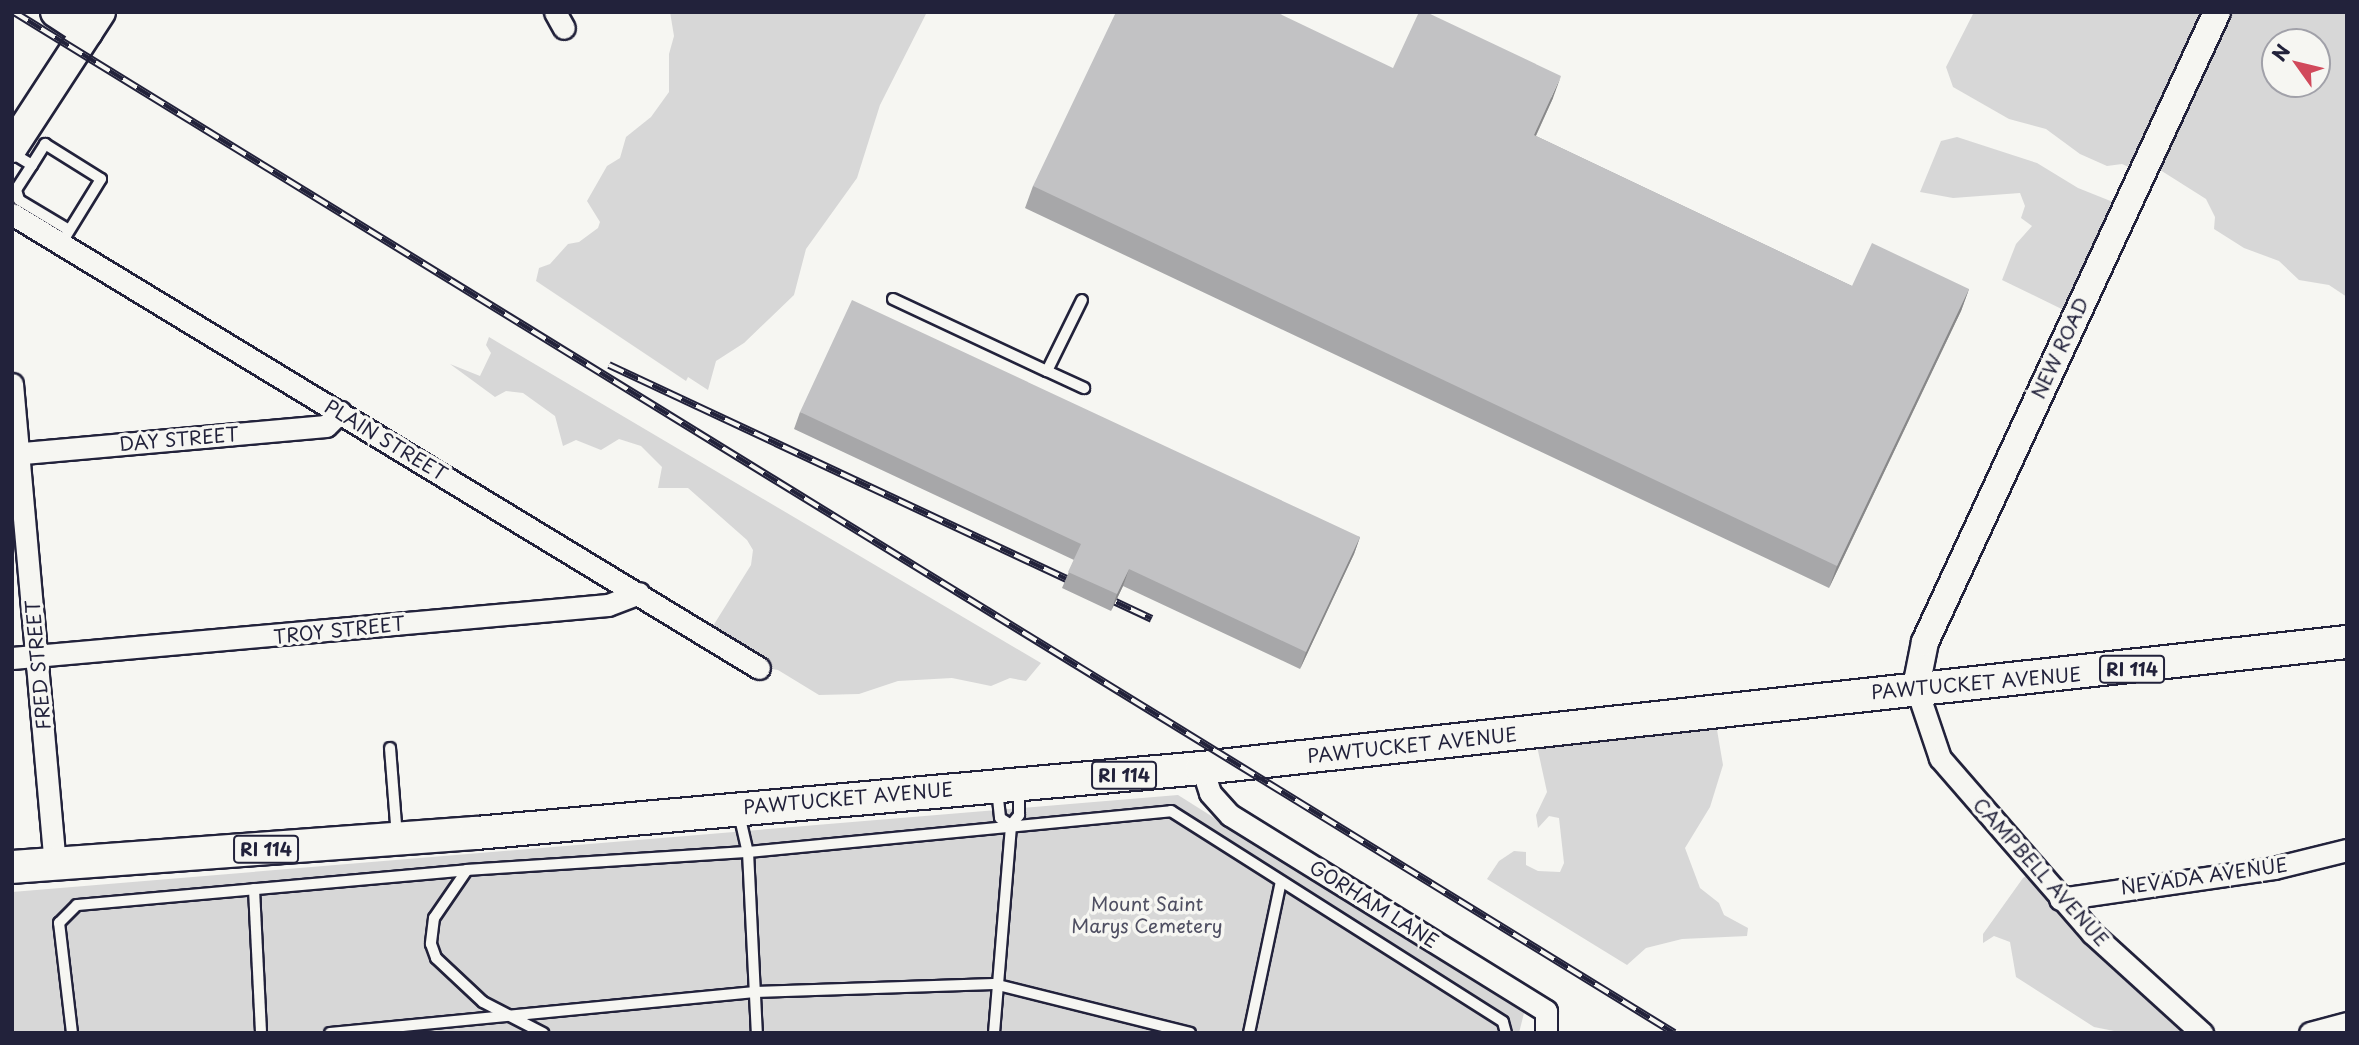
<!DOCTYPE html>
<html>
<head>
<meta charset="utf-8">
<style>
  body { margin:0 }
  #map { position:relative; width:2359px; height:1045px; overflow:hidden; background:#f6f6f2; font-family:"Playpen Sans",sans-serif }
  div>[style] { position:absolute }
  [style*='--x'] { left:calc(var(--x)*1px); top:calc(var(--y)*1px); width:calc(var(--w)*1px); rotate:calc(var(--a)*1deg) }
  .green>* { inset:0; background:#d7d7d7 }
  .roads { filter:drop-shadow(2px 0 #22223b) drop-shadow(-2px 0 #22223b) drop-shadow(0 2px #22223b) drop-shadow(0 -2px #22223b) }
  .service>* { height:10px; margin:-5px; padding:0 5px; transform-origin:5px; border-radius:5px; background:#f6f6f2 }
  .minor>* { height:21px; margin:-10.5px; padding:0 10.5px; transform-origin:10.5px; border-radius:10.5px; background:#f6f6f2 }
  .tertiary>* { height:26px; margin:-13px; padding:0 13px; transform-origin:13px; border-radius:13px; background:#f6f6f2 }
  .secondary>* { height:30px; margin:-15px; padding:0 15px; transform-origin:15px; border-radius:15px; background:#f6f6f2 }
  .primary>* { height:32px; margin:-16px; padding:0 16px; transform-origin:16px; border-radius:16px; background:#f6f6f2 }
  .rail>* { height:8px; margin-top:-4px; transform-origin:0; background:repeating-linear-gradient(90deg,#f6f6f2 0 16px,#22223b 0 32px); box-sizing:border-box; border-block:2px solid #22223b }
  .wall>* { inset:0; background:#a7a7a9 }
  .shaded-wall>* { inset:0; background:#888889 }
  .building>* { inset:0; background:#c2c2c4 }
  span { translate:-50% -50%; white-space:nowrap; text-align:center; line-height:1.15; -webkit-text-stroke:7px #f6f6f2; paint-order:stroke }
  .shield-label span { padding:2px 5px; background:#f6f6f2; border:2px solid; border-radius:5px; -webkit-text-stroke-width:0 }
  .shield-label { font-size:18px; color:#22223b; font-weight:700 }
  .street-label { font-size:19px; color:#22223b }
  .park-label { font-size:19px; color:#4f4f62 }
  .frame { position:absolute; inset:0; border:14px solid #22223b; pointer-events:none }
  .north { position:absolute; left:2261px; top:28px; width:70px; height:70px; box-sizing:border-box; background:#f6f6f2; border:2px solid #a1a1a9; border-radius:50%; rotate:304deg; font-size:19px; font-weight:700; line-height:28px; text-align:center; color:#22223b }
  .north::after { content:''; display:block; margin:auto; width:24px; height:32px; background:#d1495b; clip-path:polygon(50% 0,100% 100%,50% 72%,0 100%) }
</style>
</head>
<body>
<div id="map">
  <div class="green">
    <div style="clip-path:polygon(670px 12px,927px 12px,880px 105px,857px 178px,806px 249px,794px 295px,744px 343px,716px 361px,708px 390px,688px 377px,686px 381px,536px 281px,539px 268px,550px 264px,568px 244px,579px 242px,598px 228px,600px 222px,587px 201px,607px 166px,620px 158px,626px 137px,651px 117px,669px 92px,669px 54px,674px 36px)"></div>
    <div style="clip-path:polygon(evenodd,1974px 12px,2347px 12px,2347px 297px,2329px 285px,2299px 280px,2279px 261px,2244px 248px,2214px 229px,2215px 217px,2206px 199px,2157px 168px,2149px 176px,2122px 164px,2107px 166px,2080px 154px,2046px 129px,2009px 119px,1953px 87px,1946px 67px,1974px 12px,2275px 42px,2317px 42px,2317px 84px,2275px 84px,2275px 42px)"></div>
    <div style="clip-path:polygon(1957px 137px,2037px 163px,2078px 188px,2133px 210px,2080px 318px,2002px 280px,2016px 244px,2032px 226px,2021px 218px,2025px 206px,2020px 193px,1953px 198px,1920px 192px,1941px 141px)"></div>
    <div style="clip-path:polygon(489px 337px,1041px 663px,1026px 681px,1010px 678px,991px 686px,952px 678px,898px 681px,859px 694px,819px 695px,778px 670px,761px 667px,708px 634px,751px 565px,753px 550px,747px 540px,688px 488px,658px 488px,662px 467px,641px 446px,619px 439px,601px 450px,576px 440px,563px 446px,555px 416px,523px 393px,506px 391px,495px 397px,450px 364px,480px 376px,491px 353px,486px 345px)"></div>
    <div style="clip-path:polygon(1715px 718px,1723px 765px,1710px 807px,1685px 848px,1700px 888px,1719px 903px,1724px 915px,1748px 928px,1747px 936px,1682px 939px,1646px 948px,1627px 965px,1487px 879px,1499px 861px,1514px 851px,1526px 852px,1526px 865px,1538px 871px,1560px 872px,1564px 863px,1559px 818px,1549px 816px,1538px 828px,1536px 815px,1547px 792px,1535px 737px)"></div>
    <div style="clip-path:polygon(1178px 795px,1524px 1013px,1519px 1033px,12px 1033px,12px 892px)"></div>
    <div style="clip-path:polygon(2034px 871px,2192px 1033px,2124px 1033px,2094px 1027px,2016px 977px,2010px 942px,1994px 936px,1983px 943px,1983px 934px,2023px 878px)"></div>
  </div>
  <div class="roads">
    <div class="service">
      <div style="--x:12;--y:153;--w:23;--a:31"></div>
      <div style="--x:32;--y:165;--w:25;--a:-58"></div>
      <div style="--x:45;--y:144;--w:66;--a:32"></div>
      <div style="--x:101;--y:179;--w:76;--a:121.6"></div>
      <div style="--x:32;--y:165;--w:30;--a:123"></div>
      <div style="--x:16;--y:190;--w:10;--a:73"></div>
      <div style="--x:19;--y:200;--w:58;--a:31"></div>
      <div style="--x:893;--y:299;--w:170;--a:25.1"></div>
      <div style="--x:1047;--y:371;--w:79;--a:-63.8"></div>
      <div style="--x:1047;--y:371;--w:41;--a:24.7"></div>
      <div style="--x:390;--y:748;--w:88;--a:85.5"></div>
      <div style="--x:997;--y:789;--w:29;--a:84"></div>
      <div style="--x:1000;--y:818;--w:13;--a:32"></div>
      <div style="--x:739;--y:814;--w:39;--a:77"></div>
      <div style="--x:748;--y:852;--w:181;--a:87.2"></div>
      <div style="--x:467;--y:870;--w:58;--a:124.5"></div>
      <div style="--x:434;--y:918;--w:26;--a:97"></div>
      <div style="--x:431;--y:944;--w:15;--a:70"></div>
      <div style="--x:436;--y:958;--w:64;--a:43.1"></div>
      <div style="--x:483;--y:1002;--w:68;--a:27.3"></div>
      <div style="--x:254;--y:889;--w:144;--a:87.2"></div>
      <div style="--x:72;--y:1033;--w:111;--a:-96.7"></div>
      <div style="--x:59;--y:923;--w:25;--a:-45"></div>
      <div style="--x:77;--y:905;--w:392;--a:-5.1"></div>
      <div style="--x:467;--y:870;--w:282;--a:-3.7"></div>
      <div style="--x:748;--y:852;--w:425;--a:-5.5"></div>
      <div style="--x:1171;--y:811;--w:393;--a:32.4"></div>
      <div style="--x:1503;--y:1022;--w:11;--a:75"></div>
      <div style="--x:330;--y:1033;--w:427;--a:-5.5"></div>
      <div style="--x:755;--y:992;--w:239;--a:-1.9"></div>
      <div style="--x:994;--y:984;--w:202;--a:14"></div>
      <div style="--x:994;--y:1033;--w:209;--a:-85.3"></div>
      <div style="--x:1011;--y:825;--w:13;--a:-51"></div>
      <div style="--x:1019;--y:815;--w:28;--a:-90"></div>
      <div style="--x:1249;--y:1033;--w:155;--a:-78.1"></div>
    </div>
    <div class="minor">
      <div style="--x:555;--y:12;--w:18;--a:61"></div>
      <div style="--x:12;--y:214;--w:874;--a:31.29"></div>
      <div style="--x:12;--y:384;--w:481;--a:84.9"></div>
      <div style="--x:12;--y:454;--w:315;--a:-5.1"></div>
      <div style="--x:326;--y:426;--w:20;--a:-45"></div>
      <div style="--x:12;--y:658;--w:598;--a:-5.08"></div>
      <div style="--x:608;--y:605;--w:33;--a:-21"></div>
      <div style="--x:1916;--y:687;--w:75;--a:71.3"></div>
      <div style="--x:1940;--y:758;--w:232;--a:49"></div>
      <div style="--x:2092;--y:933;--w:149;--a:42.3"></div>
      <div style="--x:1202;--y:768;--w:26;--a:72"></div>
      <div style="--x:1210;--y:793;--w:30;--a:48"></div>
      <div style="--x:1230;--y:815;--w:372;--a:31.8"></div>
      <div style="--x:1546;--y:1011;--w:22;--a:90"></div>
      <div style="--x:2060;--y:899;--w:216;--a:-8.2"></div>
      <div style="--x:2274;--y:868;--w:75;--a:-13.9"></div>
      <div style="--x:2310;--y:1033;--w:38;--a:-15"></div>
    </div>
    <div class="tertiary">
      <div style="--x:1916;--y:687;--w:46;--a:-78.7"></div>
      <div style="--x:1925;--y:642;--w:694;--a:-65.13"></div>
    </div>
    <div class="secondary">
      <div style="--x:56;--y:12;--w:37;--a:33"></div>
      <div style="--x:12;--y:147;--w:161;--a:-56.9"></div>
    </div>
    <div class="primary">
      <div style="--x:12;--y:867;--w:465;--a:-4.2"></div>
      <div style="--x:476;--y:833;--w:729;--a:-5.12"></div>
      <div style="--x:1202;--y:768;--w:1152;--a:-6.28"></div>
    </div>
  </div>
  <div class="rail">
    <div style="--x:14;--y:12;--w:1949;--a:31.59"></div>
    <div style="--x:609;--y:365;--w:599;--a:25.07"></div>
  </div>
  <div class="wall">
    <div style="clip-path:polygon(1393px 68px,1553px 98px,1536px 136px,1852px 286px,1969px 289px,1961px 311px,1829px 588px,1025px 208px,1033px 186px)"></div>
    <div style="clip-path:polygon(800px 412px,1360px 537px,1354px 554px,1300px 669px,1123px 586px,1111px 611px,1062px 588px,1074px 560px,794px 429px)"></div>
  </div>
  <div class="shaded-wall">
    <div style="clip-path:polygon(1561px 76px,1553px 98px,1526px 157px,1534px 135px)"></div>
    <div style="clip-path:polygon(1969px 289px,1961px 311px,1829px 588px,1837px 566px)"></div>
    <div style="clip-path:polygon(1360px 537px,1354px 554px,1300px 669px,1306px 652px)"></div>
    <div style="clip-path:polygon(1129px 569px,1123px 586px,1111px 611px,1117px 594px)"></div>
  </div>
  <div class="building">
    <div style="clip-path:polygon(1116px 12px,1276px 12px,1393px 68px,1419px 12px,1426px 12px,1561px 76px,1534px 135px,1852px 286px,1872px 243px,1969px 289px,1837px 566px,1033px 186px)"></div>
    <div style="clip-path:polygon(852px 300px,1360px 537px,1306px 652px,1129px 569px,1117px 594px,1068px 572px,1081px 544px,800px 412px)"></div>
  </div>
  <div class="shield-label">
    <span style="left:2132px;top:669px">RI 114</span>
    <span style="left:1124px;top:775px">RI 114</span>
    <span style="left:266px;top:849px">RI 114</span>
  </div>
  <div class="street-label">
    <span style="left:2060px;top:348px;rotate:-65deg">NEW ROAD</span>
    <span style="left:179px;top:439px;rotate:-5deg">DAY STREET</span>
    <span style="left:386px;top:440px;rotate:31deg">PLAIN STREET</span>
    <span style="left:339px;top:630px;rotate:-6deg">TROY STREET</span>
    <span style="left:38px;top:665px;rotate:-95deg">FRED STREET</span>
    <span style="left:1976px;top:683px;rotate:-5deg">PAWTUCKET AVENUE</span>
    <span style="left:1412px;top:745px;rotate:-6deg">PAWTUCKET AVENUE</span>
    <span style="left:848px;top:798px;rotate:-5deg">PAWTUCKET AVENUE</span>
    <span style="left:2041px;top:872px;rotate:48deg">CAMPBELL AVENUE</span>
    <span style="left:2204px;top:876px;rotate:-8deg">NEVADA AVENUE</span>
    <span style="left:1374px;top:904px;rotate:32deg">GORHAM LANE</span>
  </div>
  <div class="park-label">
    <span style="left:1147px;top:915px">Mount Saint<br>Marys Cemetery</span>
  </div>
  <div class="frame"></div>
  <div class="north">N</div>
</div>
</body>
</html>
